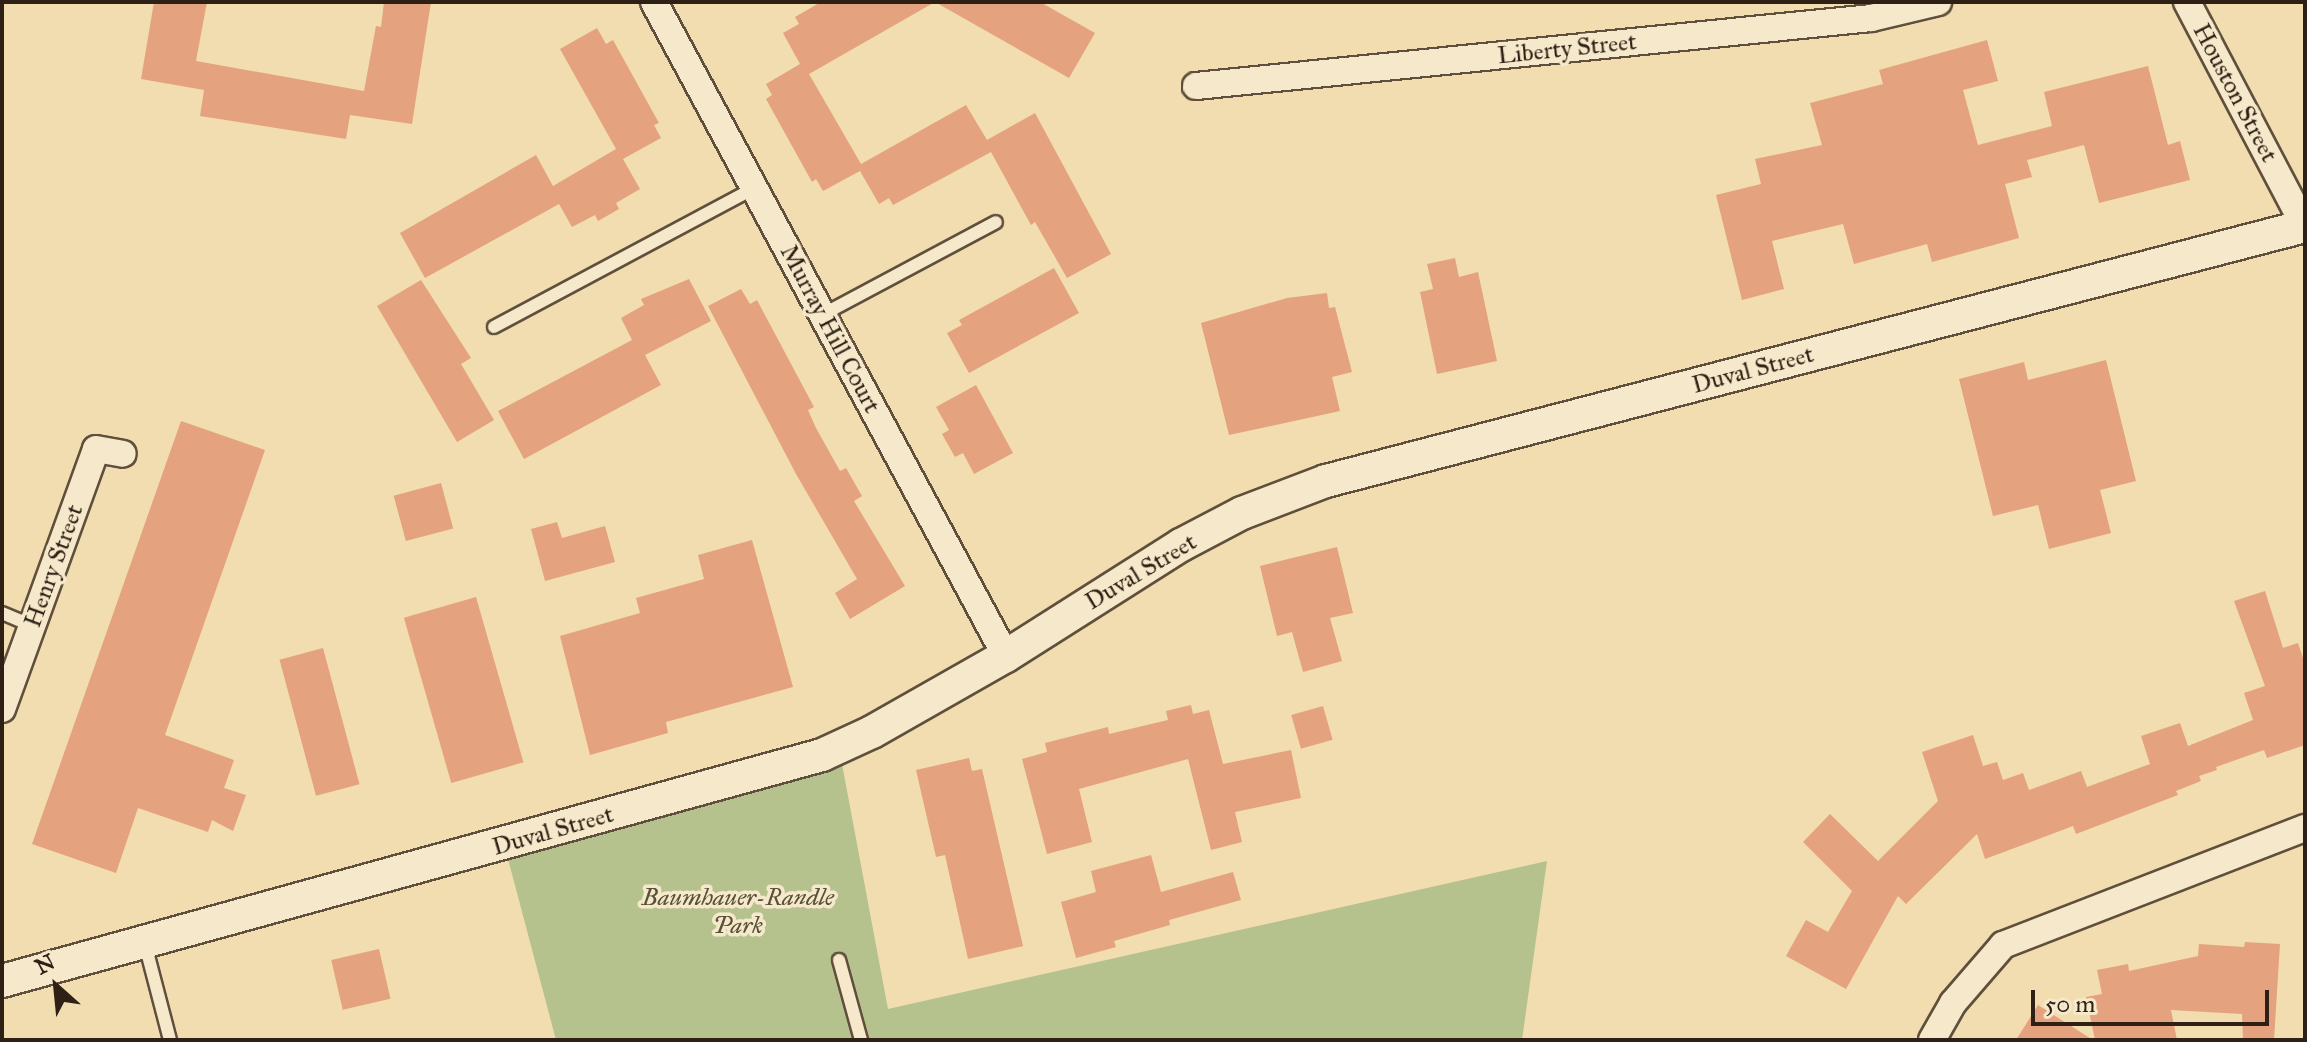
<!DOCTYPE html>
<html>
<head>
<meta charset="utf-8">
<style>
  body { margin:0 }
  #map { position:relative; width:2307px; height:1042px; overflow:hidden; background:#f1ddaf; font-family:"IM FELL Great Primer",serif }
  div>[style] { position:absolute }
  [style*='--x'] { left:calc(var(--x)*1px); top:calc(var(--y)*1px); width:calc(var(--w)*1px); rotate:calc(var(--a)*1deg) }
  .green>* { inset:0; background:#b6c28e }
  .building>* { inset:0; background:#e4a27f; transform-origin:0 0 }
  .roads { filter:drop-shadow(2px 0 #5f4f3c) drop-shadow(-2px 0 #5f4f3c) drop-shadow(0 2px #5f4f3c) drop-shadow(0 -2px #5f4f3c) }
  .service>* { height:12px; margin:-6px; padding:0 6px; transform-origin:6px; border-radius:6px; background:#f6e9cb }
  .minor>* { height:26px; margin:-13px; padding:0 13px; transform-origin:13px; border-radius:13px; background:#f6e9cb }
  .tertiary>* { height:32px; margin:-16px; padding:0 16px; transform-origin:16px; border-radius:16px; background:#f6e9cb }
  span { translate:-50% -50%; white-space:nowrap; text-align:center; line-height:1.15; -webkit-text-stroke:7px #f6e9cb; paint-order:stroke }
  .street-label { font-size:24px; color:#2e2015 }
  .park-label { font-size:24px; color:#575139; font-style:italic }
  .frame { position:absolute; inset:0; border:4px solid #2e2015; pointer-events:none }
  .north { position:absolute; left:16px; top:946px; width:80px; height:80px; -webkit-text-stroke:6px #f6e9cb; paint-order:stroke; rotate:333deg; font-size:22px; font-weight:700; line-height:32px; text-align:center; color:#2e2015 }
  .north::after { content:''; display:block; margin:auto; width:28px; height:36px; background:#2e2015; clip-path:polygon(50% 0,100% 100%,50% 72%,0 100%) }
  .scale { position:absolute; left:2031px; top:990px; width:238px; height:36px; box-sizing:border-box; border:4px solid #2e2015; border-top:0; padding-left:10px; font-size:24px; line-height:28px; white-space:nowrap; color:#2e2015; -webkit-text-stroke:6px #f6e9cb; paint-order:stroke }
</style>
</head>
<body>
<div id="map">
  <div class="green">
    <div style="clip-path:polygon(839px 748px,888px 1009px,1547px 861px,1522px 1040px,556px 1040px,504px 844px)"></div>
  </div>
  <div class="building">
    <div style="clip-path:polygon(154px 2px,207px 2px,196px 61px,364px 91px,376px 26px,381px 27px,384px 2px,431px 2px,412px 124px,350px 115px,346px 139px,200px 116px,204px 90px,141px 79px)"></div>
    <div style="clip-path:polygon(821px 2px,935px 2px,809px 74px,861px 164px,966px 105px,987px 140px,1035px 113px,1111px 254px,1067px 278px,1035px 222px,1031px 225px,991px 152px,893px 205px,889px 198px,879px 204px,860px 171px,823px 191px,816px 179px,812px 182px,766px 99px,772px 95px,766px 84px,800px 64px,783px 33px,799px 24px,795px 17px)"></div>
    <div style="clip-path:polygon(935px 2px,1040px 2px,1095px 33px,1069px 78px)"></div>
    <div style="clip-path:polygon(597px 28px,606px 44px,613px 40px,659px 123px,654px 125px,661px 138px,623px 159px,640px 189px,616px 203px,619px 209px,598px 221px,595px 215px,572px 227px,559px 204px,425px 278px,400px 233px,536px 155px,553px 186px,616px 149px,560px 49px)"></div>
    <div style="clip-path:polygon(1987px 40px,1998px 81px,1963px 90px,1978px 145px,2052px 126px,2044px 92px,2148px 66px,2168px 145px,2180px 141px,2190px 180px,2099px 203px,2084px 145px,2027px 160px,2032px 177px,2005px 184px,2019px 238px,1932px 262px,1927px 244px,1854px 264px,1843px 224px,1772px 241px,1784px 289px,1742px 300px,1716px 195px,1761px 184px,1755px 159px,1822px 145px,1810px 103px,1883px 84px,1879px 70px)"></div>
    <div style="clip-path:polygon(1455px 258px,1459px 277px,1478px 272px,1497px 361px,1437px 374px,1420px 292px,1433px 289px,1427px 264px)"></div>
    <div style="clip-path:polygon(1054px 268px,1079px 313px,969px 373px,947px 333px,962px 325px,959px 320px)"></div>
    <div style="clip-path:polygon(689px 279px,711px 321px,645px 355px,661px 385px,524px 459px,498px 411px,632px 340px,621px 318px,644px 305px,641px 299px)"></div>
    <div style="clip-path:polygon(421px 280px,471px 358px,461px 364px,494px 420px,457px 442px,377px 306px)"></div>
    <div style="clip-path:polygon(741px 289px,750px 304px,757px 300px,814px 407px,808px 410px,816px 428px,840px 471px,846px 468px,862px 496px,854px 501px,905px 586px,850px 619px,835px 593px,857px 579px,796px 474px,708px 306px)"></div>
    <div style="clip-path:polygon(1327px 293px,1329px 308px,1335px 307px,1352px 372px,1332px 377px,1340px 411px,1229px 435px,1201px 323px,1287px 298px)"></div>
    <div style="clip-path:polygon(2106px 360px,2136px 481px,2100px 490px,2111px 533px,2049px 549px,2038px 505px,1993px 516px,1959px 379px,2024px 362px,2028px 380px)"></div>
    <div style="clip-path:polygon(976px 385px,1013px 453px,974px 474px,963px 453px,955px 457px,942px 434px,949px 430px,936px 407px)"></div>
    <div style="clip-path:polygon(181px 421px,265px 450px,165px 735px,234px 760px,224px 788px,246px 795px,233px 831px,212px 820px,208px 832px,138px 808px,116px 873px,32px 844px)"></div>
    <div style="left:441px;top:483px;width:47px;height:49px;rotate:75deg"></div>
    <div style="clip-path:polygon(557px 522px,562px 538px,605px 526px,615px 562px,545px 581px,531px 529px)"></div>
    <div style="clip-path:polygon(752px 540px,793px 687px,666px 722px,668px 733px,590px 755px,560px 636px,640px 613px,636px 598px,704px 579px,698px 555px)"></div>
    <div style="clip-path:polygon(1337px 547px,1353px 613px,1330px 618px,1342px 661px,1303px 672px,1292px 632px,1277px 636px,1260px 566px)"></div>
    <div style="clip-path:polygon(2265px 591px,2283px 648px,2298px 643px,2305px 664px,2305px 745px,2267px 758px,2264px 750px,2216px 767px,2217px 770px,2199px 776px,2201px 781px,2176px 791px,2178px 795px,2076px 834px,2073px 826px,1985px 859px,1977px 834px,1906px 904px,1898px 896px,1846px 989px,1786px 956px,1806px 920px,1828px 932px,1852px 891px,1803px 842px,1830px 814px,1878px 861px,1938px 801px,1922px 752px,1973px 735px,1983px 766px,1997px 762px,2003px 780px,2023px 773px,2029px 790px,2081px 771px,2087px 787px,2150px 764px,2141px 736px,2180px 723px,2188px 746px,2253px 720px,2244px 693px,2265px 686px,2234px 601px)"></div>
    <div style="left:476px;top:597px;width:172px;height:75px;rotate:74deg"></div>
    <div style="left:323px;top:648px;width:141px;height:45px;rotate:75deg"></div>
    <div style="clip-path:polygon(1191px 705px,1193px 714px,1209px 710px,1223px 764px,1291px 750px,1301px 798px,1235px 812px,1242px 842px,1211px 850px,1188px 759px,1079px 789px,1092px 842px,1047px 854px,1022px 759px,1047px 752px,1045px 743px,1108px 727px,1109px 734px,1168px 720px,1166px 711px)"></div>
    <div style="left:1323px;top:706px;width:35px;height:33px;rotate:74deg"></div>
    <div style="clip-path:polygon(969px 758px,972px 771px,982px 769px,1023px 946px,968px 959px,945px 855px,936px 857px,916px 770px)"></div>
    <div style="clip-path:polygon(1151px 855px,1161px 892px,1233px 872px,1241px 900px,1169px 920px,1170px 925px,1114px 941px,1116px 947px,1076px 958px,1061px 902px,1096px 892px,1091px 871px)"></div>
    <div style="clip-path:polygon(2245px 942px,2280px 944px,2274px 1040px,2243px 1040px,2242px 1014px,2171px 1010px,2177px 1040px,2095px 1040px,2086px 997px,2102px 994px,2097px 970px,2128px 964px,2129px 971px,2198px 956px,2199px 944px,2244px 947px)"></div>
    <div style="left:379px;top:949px;width:51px;height:49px;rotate:77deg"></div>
    <div style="clip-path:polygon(2038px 1005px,2093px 1040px,2016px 1040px)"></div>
  </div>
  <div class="roads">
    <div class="service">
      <div style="--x:822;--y:315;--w:197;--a:-28.1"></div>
      <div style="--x:494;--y:327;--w:295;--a:-28.1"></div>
      <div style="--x:2;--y:613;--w:33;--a:23"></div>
      <div style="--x:145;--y:944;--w:99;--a:75.4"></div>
      <div style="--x:839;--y:960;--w:83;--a:74.6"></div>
    </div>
    <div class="minor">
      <div style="--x:654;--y:2;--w:743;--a:61.71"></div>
      <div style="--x:2187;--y:2;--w:254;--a:62.3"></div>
      <div style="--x:1196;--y:86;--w:678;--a:-5.75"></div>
      <div style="--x:1871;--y:18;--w:69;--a:-13.4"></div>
      <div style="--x:2;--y:709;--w:276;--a:-70.1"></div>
      <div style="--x:96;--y:449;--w:27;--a:10"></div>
      <div style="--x:1932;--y:1040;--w:43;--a:-60.4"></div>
      <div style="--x:1953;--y:1003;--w:77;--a:-49.2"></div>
      <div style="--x:2003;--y:945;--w:324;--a:-21.2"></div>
    </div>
    <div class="tertiary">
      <div style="--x:2;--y:981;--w:851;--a:-15.41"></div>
      <div style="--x:822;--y:755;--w:55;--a:-24.7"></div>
      <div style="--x:872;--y:732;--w:154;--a:-29.6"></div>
      <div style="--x:1006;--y:656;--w:207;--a:-32.4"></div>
      <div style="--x:1181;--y:545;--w:69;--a:-27.7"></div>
      <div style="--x:1242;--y:513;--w:90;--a:-20.9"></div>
      <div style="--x:1326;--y:481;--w:1012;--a:-14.6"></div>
    </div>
  </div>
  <div class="street-label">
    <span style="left:1567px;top:49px;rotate:-6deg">Liberty Street</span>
    <span style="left:2235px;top:93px;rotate:62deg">Houston Street</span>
    <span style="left:830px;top:329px;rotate:62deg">Murray Hill Court</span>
    <span style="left:1753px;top:370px;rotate:-15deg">Duval Street</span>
    <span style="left:54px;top:566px;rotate:-70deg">Henry Street</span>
    <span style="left:1141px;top:572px;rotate:-31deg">Duval Street</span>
    <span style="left:553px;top:831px;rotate:-16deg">Duval Street</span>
  </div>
  <div class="park-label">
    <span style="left:738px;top:912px">Baumhauer-Randle<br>Park</span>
  </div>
  <div class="frame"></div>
  <div class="north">N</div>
  <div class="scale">50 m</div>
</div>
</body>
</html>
